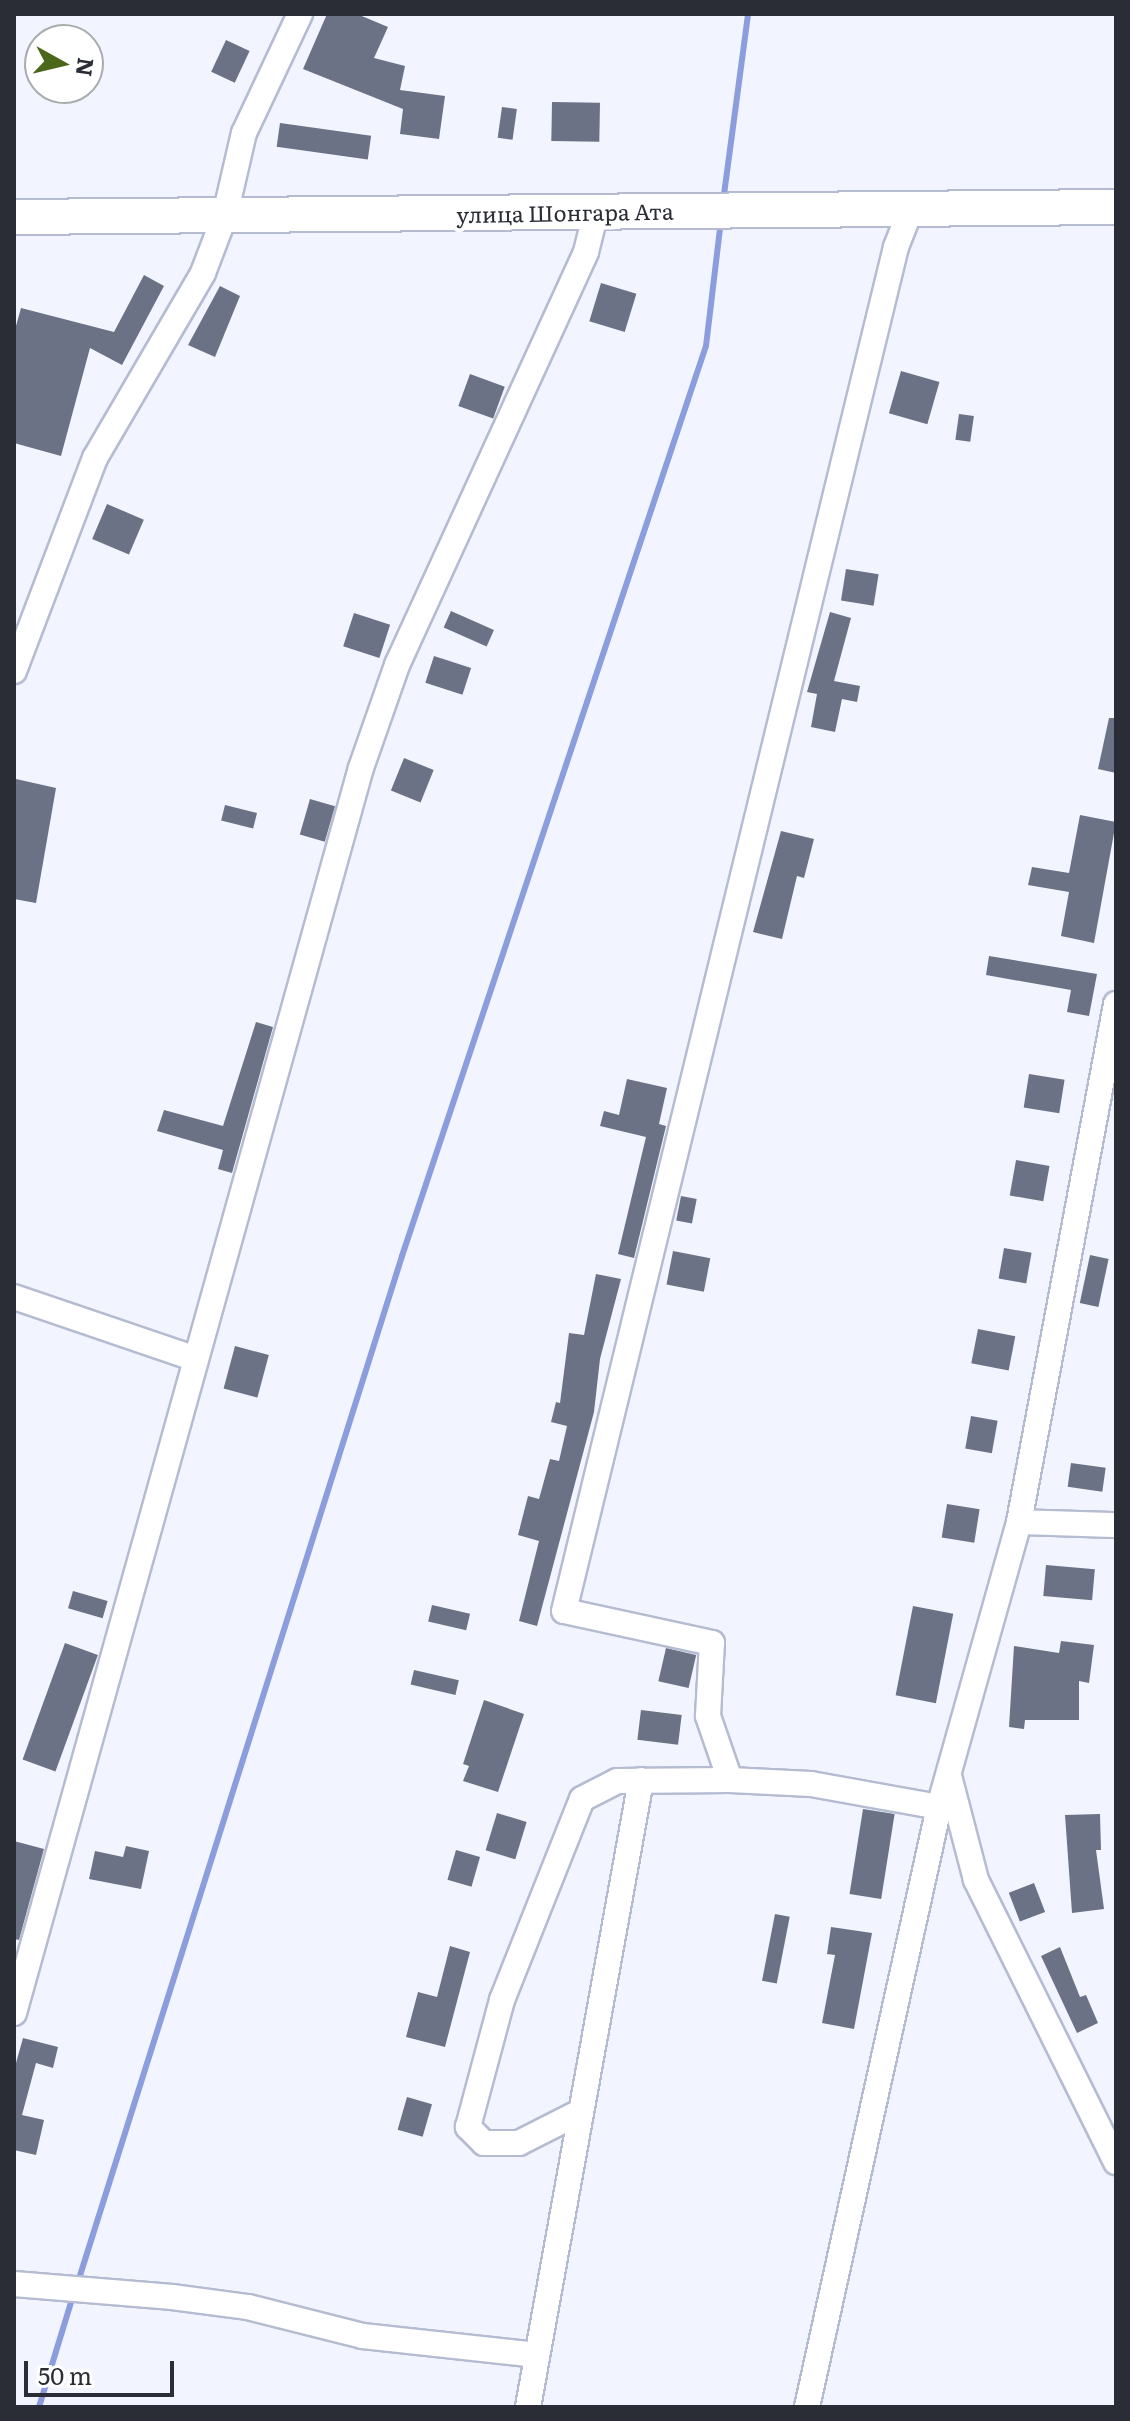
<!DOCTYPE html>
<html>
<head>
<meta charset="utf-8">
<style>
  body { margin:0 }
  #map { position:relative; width:1130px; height:2421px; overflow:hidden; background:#f2f5ff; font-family:Literata,serif }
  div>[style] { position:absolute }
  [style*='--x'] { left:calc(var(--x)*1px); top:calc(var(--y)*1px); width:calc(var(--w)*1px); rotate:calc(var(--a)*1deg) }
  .stream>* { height:6px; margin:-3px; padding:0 3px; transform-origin:3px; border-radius:3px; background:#8c9dde }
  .building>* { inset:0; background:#6b7286; transform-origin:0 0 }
  .roads { filter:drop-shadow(2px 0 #b5bcd2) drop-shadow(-2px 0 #b5bcd2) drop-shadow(0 2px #b5bcd2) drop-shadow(0 -2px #b5bcd2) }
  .minor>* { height:24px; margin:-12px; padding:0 12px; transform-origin:12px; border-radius:12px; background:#fff }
  .secondary>* { height:34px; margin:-17px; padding:0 17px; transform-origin:17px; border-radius:17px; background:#fff }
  span { translate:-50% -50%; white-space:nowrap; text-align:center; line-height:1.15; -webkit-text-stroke:8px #fff; paint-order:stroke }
  .street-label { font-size:22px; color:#2b2d36 }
  .frame { position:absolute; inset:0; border:16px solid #2b2d36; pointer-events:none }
  .north { position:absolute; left:24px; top:24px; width:80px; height:80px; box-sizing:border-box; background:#fff; border:2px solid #aaabaf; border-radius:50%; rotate:98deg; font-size:22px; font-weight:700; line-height:32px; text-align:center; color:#2b2d36 }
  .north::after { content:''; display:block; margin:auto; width:28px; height:36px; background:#4a671a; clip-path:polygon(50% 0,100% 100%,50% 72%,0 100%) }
  .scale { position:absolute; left:24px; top:2361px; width:150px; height:36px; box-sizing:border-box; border:4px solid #2b2d36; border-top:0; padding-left:10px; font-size:24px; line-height:28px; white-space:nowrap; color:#2b2d36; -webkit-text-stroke:6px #fff; paint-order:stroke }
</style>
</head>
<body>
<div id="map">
  <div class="stream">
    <div style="--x:723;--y:202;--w:190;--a:-82.4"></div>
    <div style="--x:77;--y:2285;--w:1079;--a:-72.47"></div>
    <div style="--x:402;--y:1256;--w:959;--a:-71.53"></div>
    <div style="--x:706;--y:346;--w:126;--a:-83.2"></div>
    <div style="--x:39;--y:2407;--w:116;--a:-73"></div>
  </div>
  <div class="building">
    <div style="clip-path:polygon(327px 14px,357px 14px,388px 27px,374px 58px,405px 66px,400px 90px,445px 96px,439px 139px,400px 134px,403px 109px,303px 69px)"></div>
    <div style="left:226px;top:40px;width:26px;height:35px;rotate:25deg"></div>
    <div style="left:552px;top:102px;width:48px;height:39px;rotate:1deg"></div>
    <div style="left:502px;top:107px;width:15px;height:31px;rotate:8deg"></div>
    <div style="left:280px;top:123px;width:92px;height:24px;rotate:8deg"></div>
    <div style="clip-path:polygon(144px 275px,164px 286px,122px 365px,90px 348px,61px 456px,14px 443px,14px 333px,21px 308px,114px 332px)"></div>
    <div style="left:601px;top:283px;width:37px;height:40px;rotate:17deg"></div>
    <div style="clip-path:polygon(220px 286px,240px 296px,215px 357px,188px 345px)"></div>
    <div style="left:901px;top:371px;width:40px;height:44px;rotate:16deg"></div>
    <div style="left:470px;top:374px;width:37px;height:34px;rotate:20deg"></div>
    <div style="left:959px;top:414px;width:15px;height:26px;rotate:8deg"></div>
    <div style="left:107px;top:504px;width:40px;height:38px;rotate:23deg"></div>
    <div style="left:846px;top:569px;width:33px;height:32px;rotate:9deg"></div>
    <div style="left:451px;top:611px;width:47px;height:18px;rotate:24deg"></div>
    <div style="clip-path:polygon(830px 612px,851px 618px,834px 681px,860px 686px,857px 702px,842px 699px,835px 732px,811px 727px,817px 694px,807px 692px)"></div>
    <div style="left:354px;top:613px;width:38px;height:35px;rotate:18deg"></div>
    <div style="left:434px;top:656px;width:39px;height:28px;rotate:18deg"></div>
    <div style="clip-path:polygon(1109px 718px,1116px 718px,1116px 773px,1098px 769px)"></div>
    <div style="left:404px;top:758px;width:32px;height:35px;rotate:22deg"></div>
    <div style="clip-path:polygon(16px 779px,56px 788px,36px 903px,14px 899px)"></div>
    <div style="left:310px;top:799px;width:26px;height:37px;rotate:16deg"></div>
    <div style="left:225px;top:805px;width:33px;height:16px;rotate:14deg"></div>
    <div style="clip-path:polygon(1080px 815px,1116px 822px,1094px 943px,1061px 936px,1069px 892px,1028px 885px,1032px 867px,1069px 873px)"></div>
    <div style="clip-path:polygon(781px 831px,814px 839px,804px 878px,797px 876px,782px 939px,753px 932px)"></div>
    <div style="clip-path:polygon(989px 956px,1097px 974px,1089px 1016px,1067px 1012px,1071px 990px,986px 975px)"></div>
    <div style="clip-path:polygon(256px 1022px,273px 1027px,232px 1173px,218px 1169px,223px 1150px,157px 1131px,164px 1110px,223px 1126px)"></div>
    <div style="left:1029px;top:1074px;width:36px;height:34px;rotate:9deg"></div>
    <div style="clip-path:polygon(627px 1079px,667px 1088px,659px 1124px,666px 1126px,634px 1258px,618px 1254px,646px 1137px,600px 1126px,604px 1111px,619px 1115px)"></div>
    <div style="left:1016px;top:1160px;width:34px;height:36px;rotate:10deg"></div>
    <div style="left:681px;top:1196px;width:16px;height:25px;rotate:11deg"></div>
    <div style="left:1004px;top:1248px;width:28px;height:31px;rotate:10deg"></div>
    <div style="left:673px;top:1251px;width:38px;height:34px;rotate:11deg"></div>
    <div style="left:1090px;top:1255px;width:19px;height:49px;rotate:12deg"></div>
    <div style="clip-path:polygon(596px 1274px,621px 1279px,600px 1359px,594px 1412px,537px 1626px,519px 1621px,539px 1541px,518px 1535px,528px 1496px,539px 1499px,550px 1459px,559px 1461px,567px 1426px,551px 1422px,556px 1402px,560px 1403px,569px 1333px,584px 1335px)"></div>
    <div style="left:978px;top:1329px;width:38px;height:35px;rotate:11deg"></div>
    <div style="left:235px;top:1346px;width:35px;height:44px;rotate:15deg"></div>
    <div style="left:971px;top:1416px;width:27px;height:33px;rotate:10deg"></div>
    <div style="left:1071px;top:1463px;width:35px;height:24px;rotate:8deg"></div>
    <div style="left:947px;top:1504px;width:33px;height:34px;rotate:9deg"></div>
    <div style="left:1046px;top:1565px;width:49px;height:31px;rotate:5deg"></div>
    <div style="left:73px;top:1591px;width:36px;height:18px;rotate:16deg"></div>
    <div style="left:432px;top:1605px;width:39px;height:17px;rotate:13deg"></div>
    <div style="left:913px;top:1606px;width:41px;height:91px;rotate:11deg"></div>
    <div style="clip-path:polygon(1061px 1641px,1094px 1645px,1089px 1683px,1079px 1681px,1079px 1720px,1025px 1720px,1024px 1729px,1009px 1727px,1014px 1646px,1059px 1653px)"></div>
    <div style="left:65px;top:1643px;width:35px;height:124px;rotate:20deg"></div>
    <div style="left:666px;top:1648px;width:31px;height:34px;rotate:13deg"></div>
    <div style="left:414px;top:1670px;width:46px;height:15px;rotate:13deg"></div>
    <div style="clip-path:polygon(484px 1700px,524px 1714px,498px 1792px,463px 1781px,469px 1766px,463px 1764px)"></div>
    <div style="left:641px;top:1710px;width:41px;height:30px;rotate:7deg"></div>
    <div style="left:863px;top:1809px;width:32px;height:86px;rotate:9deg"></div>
    <div style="left:497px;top:1813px;width:31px;height:39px;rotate:17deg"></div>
    <div style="clip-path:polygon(1100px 1814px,1101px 1850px,1096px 1850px,1104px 1909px,1072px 1913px,1065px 1815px)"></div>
    <div style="clip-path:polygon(14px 1841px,44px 1849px,19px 1940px,14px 1939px)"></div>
    <div style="clip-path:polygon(126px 1846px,149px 1851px,141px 1889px,89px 1879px,95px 1851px,123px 1857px)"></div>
    <div style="left:456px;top:1850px;width:25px;height:31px;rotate:16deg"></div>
    <div style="left:1034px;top:1883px;width:31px;height:27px;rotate:69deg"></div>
    <div style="left:775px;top:1914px;width:15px;height:68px;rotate:11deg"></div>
    <div style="clip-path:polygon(831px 1927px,872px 1933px,854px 2029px,822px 2023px,835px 1955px,827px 1954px)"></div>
    <div style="clip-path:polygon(450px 1946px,470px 1952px,445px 2047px,406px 2037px,418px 1992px,437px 1997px)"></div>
    <div style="clip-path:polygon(1060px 1947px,1080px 1997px,1086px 1995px,1098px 2023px,1077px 2033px,1041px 1956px)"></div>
    <div style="clip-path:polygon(23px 2038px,58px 2047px,53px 2068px,36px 2063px,22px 2115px,44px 2120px,36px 2155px,14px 2150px,14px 2070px)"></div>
    <div style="left:407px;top:2097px;width:26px;height:34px;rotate:16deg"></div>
  </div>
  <div class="roads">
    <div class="minor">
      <div style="--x:14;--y:671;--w:228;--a:-69.2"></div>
      <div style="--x:95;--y:458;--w:214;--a:-59.7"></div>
      <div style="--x:203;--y:273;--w:62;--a:-69.2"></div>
      <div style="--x:225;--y:215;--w:84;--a:-77"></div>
      <div style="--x:244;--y:133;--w:132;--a:-64.8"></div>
      <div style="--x:14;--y:1297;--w:192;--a:18.8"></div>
      <div style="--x:1019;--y:1522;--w:97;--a:1.8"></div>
      <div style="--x:949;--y:1776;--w:107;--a:75.4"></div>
      <div style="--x:976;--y:1880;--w:315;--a:63.6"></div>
      <div style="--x:730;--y:1780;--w:68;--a:-109"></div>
      <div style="--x:708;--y:1716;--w:73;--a:-86.9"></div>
      <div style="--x:712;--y:1643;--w:151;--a:-167.8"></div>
      <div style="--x:564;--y:1611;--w:1404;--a:-76.32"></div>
      <div style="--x:896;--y:247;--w:41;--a:-68.5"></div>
      <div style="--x:14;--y:2013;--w:1292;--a:-74.43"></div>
      <div style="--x:361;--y:768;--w:109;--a:-70.7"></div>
      <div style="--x:397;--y:665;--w:454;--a:-65.4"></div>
      <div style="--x:586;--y:252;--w:41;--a:-76"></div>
      <div style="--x:580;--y:2112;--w:68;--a:153.1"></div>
      <div style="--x:519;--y:2143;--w:35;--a:180"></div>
      <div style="--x:484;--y:2143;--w:23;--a:-135"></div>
      <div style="--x:468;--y:2127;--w:131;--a:-75"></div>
      <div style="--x:502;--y:2000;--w:216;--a:-68.3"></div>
      <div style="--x:582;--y:1799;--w:39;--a:-27"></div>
      <div style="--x:617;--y:1781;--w:113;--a:-0.5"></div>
      <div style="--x:730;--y:1780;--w:81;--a:2.8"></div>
      <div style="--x:811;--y:1784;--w:130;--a:10.2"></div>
      <div style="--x:14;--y:2284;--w:159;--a:4.7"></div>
      <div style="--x:172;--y:2297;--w:77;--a:7.5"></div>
      <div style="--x:248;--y:2307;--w:119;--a:14.2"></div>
      <div style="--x:363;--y:2336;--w:175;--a:6.2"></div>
      <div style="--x:528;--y:2407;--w:637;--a:-79.78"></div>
      <div style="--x:807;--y:2407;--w:614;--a:-77.59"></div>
      <div style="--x:939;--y:1807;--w:296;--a:-74.3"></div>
      <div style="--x:1019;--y:1522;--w:527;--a:-79.39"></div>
    </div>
    <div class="secondary">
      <div style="--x:14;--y:217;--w:1102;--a:-0.52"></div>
    </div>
  </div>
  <div class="street-label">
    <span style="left:565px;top:212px;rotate:-1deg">улица Шонгара Ата</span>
  </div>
  <div class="frame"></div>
  <div class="north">N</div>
  <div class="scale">50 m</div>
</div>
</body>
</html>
